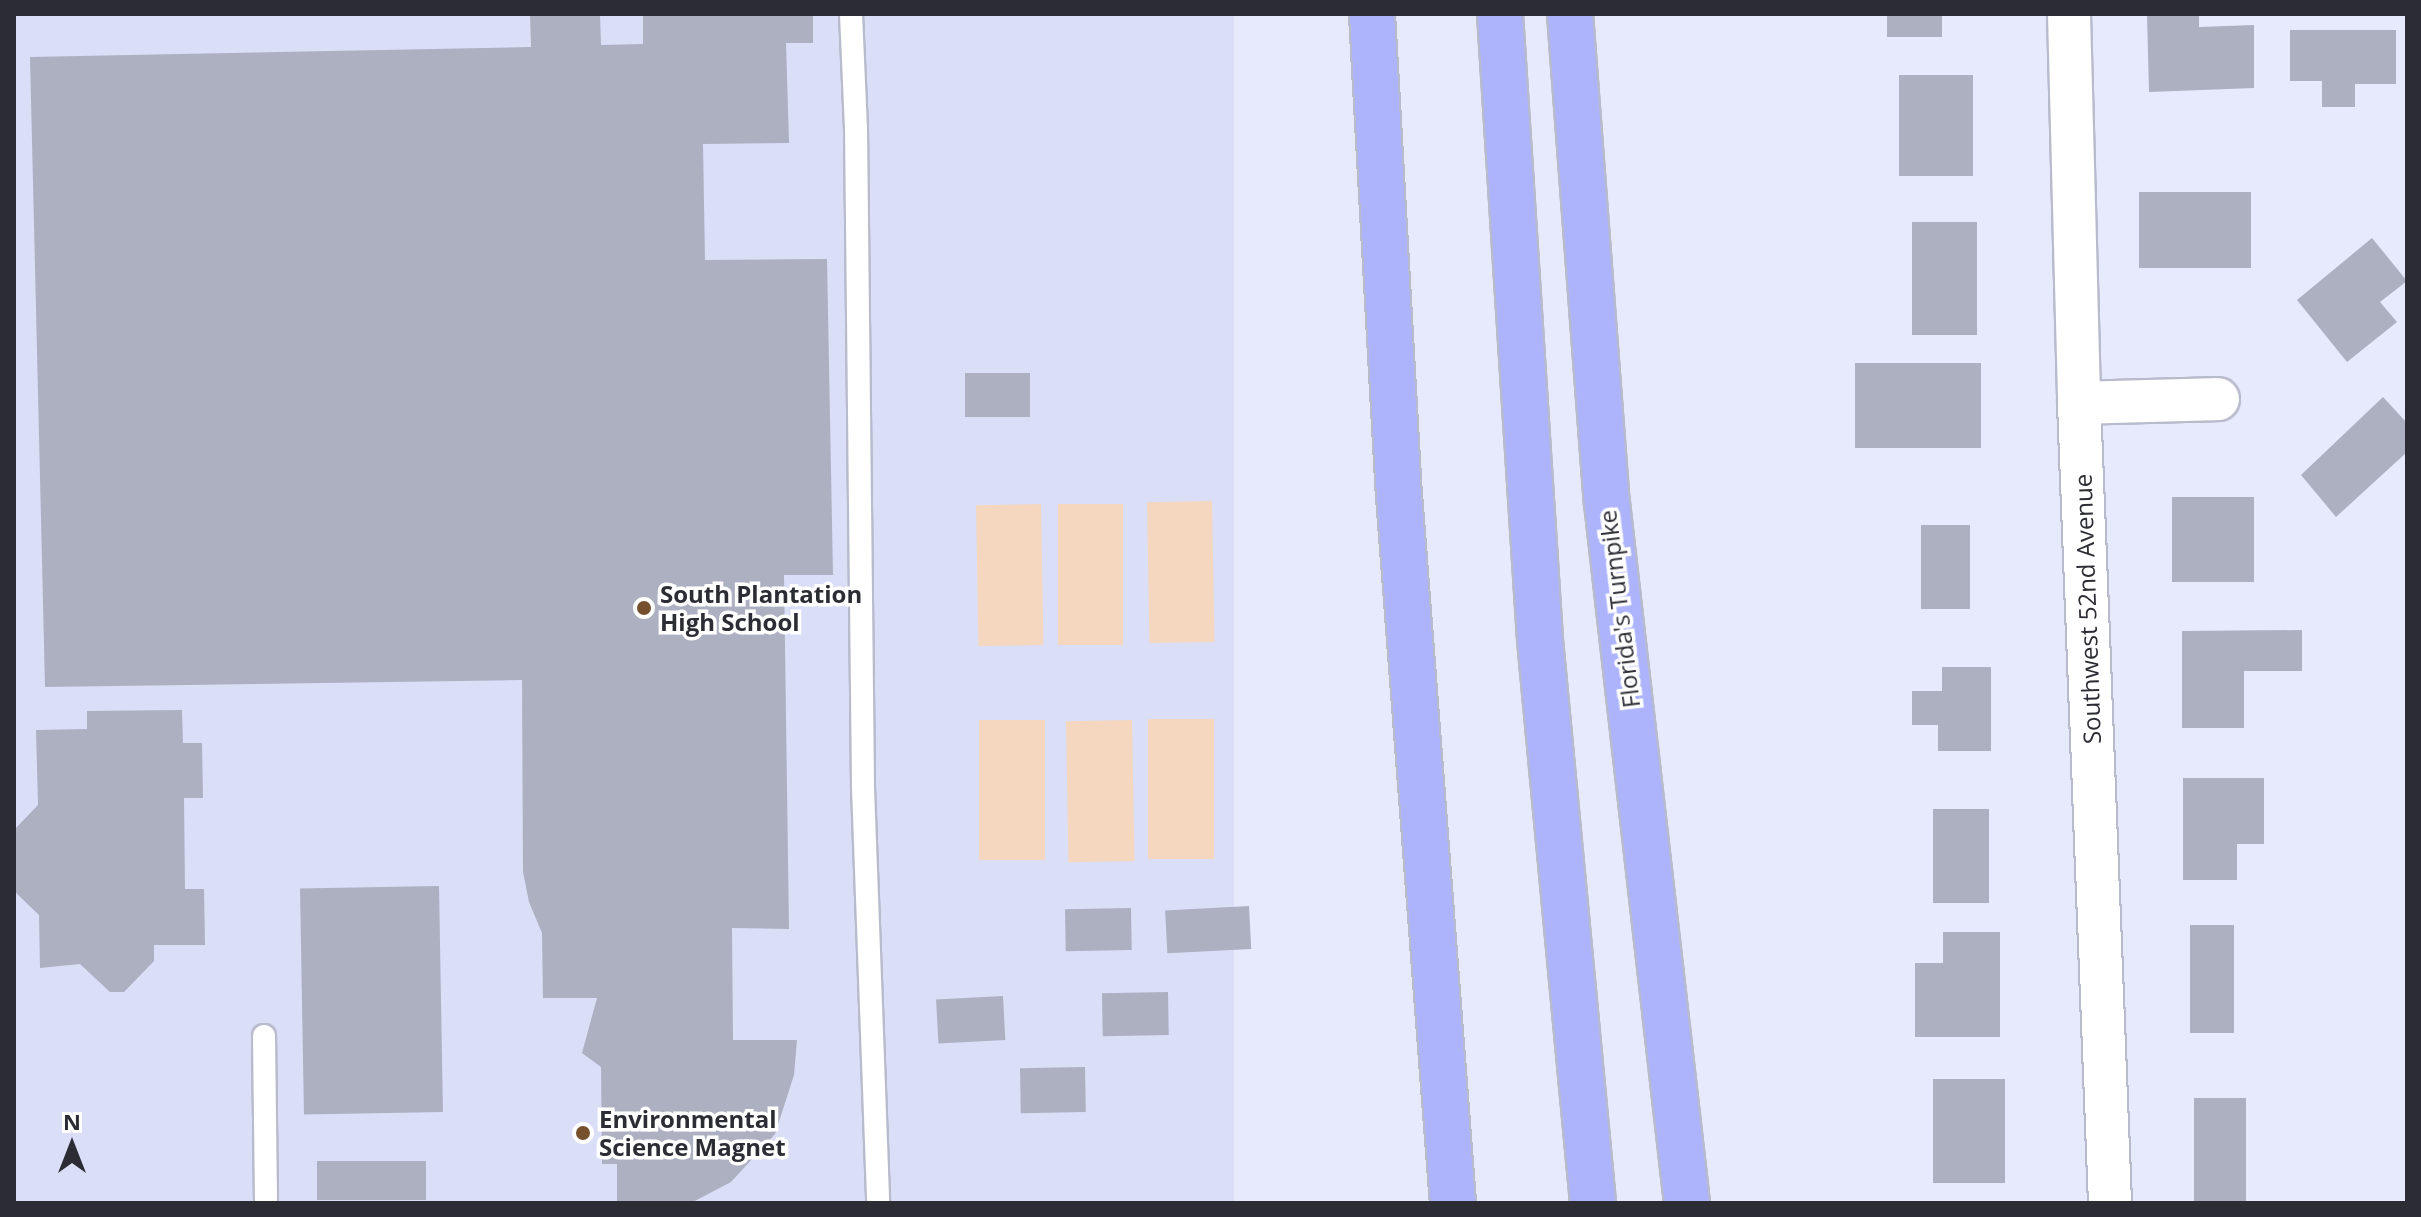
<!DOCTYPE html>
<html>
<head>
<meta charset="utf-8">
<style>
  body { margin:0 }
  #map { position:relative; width:2421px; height:1217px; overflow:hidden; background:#e7e9fc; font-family:"Open Sans",sans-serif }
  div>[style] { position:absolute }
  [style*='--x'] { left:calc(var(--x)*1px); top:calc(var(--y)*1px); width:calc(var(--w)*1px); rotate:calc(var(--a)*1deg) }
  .built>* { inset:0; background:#dadef7; transform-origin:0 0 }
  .green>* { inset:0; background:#f4d7be; transform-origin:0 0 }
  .building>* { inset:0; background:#adb0c1; transform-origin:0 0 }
  .roads { filter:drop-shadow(2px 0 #b8bbcc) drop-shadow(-2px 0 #b8bbcc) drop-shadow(0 2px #b8bbcc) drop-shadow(0 -2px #b8bbcc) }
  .service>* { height:22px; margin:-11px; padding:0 11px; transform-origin:11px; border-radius:11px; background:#fff }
  .minor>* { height:42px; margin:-21px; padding:0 21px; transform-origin:21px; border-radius:21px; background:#fff }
  .motorway>* { height:44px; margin:-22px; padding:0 22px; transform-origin:22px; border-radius:22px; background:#adb4fb }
  .dots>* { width:22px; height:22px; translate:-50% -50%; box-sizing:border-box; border:4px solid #fff; border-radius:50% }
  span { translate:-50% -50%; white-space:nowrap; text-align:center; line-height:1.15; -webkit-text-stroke:7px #fff; paint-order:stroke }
  .poi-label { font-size:24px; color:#2c2d34; font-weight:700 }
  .left { translate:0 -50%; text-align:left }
  .street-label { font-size:24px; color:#2c2d34 }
  .frame { position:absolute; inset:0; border:16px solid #2c2d34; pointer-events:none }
  .north { position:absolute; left:32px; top:1105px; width:80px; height:80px; -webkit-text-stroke:6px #fff; paint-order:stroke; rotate:0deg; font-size:22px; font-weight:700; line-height:32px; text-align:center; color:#2c2d34 }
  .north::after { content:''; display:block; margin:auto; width:28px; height:36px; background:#2c2d34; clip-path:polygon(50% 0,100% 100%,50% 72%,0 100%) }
</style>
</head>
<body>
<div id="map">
  <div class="built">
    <div style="left:14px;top:14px;width:1220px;height:1189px"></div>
  </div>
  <div class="green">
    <div style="left:1212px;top:501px;width:141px;height:65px;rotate:89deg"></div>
    <div style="left:1041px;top:504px;width:141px;height:65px;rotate:89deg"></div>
    <div style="left:1058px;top:504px;width:65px;height:141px"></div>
    <div style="left:1214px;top:719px;width:140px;height:66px;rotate:90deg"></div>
    <div style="left:1045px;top:720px;width:140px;height:66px;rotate:90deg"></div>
    <div style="left:1132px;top:720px;width:141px;height:66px;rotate:89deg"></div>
  </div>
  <div class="building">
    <div style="clip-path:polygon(530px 14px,600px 14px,601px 45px,643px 44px,643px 14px,813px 14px,813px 43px,786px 43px,789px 143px,703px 144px,705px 260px,827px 259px,833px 575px,784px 575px,789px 929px,732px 928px,733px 1040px,797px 1040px,794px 1075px,775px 1134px,731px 1182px,691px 1203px,617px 1203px,617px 1164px,602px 1164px,601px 1067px,582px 1053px,597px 998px,543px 998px,542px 933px,529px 902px,523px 872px,522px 680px,45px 687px,30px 57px,531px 47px)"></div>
    <div style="left:1887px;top:14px;width:55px;height:23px"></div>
    <div style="clip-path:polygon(2147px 14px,2199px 14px,2199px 27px,2254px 25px,2254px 88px,2149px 92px)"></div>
    <div style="clip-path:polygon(2290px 30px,2396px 30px,2396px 84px,2355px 84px,2355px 107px,2322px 107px,2322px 81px,2290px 81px)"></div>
    <div style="left:1899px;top:75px;width:74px;height:101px"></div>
    <div style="left:2139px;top:192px;width:112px;height:76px"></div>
    <div style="left:1912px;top:222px;width:65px;height:113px"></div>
    <div style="clip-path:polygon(2372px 238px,2407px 281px,2380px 302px,2397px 322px,2347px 362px,2297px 300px)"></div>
    <div style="left:1855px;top:363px;width:126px;height:85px"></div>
    <div style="left:965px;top:373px;width:65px;height:44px"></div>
    <div style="clip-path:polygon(2383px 397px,2407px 423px,2407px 452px,2336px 517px,2301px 475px)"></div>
    <div style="left:2172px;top:497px;width:82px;height:85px"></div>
    <div style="left:1921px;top:525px;width:49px;height:84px"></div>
    <div style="clip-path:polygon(2302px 630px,2302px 671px,2244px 671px,2244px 728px,2182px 728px,2182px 631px)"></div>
    <div style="clip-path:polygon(1942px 667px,1991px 667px,1991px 751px,1938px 751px,1938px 725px,1912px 725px,1912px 691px,1942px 691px)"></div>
    <div style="clip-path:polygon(182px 710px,183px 743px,202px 743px,203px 798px,184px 798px,185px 889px,204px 889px,205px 945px,154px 945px,154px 961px,124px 992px,110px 992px,80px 964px,40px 968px,39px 915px,14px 891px,14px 830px,38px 805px,36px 730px,87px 729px,87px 711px)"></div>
    <div style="clip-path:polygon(2183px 778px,2264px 778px,2264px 844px,2237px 844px,2237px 880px,2183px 880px)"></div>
    <div style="left:1933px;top:809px;width:56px;height:94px"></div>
    <div style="left:439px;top:886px;width:226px;height:139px;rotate:89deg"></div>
    <div style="left:1249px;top:906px;width:43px;height:84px;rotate:87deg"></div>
    <div style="left:1131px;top:908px;width:42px;height:66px;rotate:89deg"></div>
    <div style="left:2190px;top:925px;width:44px;height:108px"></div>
    <div style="clip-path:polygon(1943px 932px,2000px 932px,2000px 1037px,1915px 1037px,1915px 963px,1943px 963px)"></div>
    <div style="left:1168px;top:992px;width:43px;height:66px;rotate:89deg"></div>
    <div style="left:1003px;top:996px;width:44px;height:67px;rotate:87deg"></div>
    <div style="left:1085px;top:1067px;width:45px;height:65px;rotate:89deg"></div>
    <div style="left:1933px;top:1079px;width:72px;height:104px"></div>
    <div style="left:2194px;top:1098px;width:52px;height:104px"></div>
    <div style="left:426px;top:1161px;width:39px;height:109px;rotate:90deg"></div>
  </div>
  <div class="roads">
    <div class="service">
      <div style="--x:851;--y:14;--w:114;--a:87.5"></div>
      <div style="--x:856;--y:128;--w:660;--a:89.39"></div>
      <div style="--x:863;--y:788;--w:415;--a:87.9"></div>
      <div style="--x:264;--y:1036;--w:167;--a:89.3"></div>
    </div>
    <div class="minor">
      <div style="--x:2069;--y:14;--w:389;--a:88.5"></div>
      <div style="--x:2079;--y:403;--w:801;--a:87.78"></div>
      <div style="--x:2079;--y:403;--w:139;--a:-1.6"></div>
    </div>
    <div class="motorway">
      <div style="--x:1372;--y:14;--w:482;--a:86.8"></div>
      <div style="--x:1399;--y:495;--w:710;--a:85.64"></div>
      <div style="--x:1500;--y:14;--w:627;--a:86.34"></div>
      <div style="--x:1540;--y:640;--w:565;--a:84.62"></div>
      <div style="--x:1570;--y:14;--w:490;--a:85.7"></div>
      <div style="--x:1607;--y:503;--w:705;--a:83.48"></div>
    </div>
  </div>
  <div class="dots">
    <div style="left:644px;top:608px;background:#76502c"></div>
    <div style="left:583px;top:1133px;background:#76502c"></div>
  </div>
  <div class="poi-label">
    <span class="left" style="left:660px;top:608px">South Plantation<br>High School</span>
    <span class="left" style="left:599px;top:1133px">Environmental<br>Science Magnet</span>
  </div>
  <div class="street-label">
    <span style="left:1619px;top:609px;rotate:-97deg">Florida's Turnpike</span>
    <span style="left:2087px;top:609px;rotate:-92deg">Southwest 52nd Avenue</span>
  </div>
  <div class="frame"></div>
  <div class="north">N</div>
</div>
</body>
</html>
